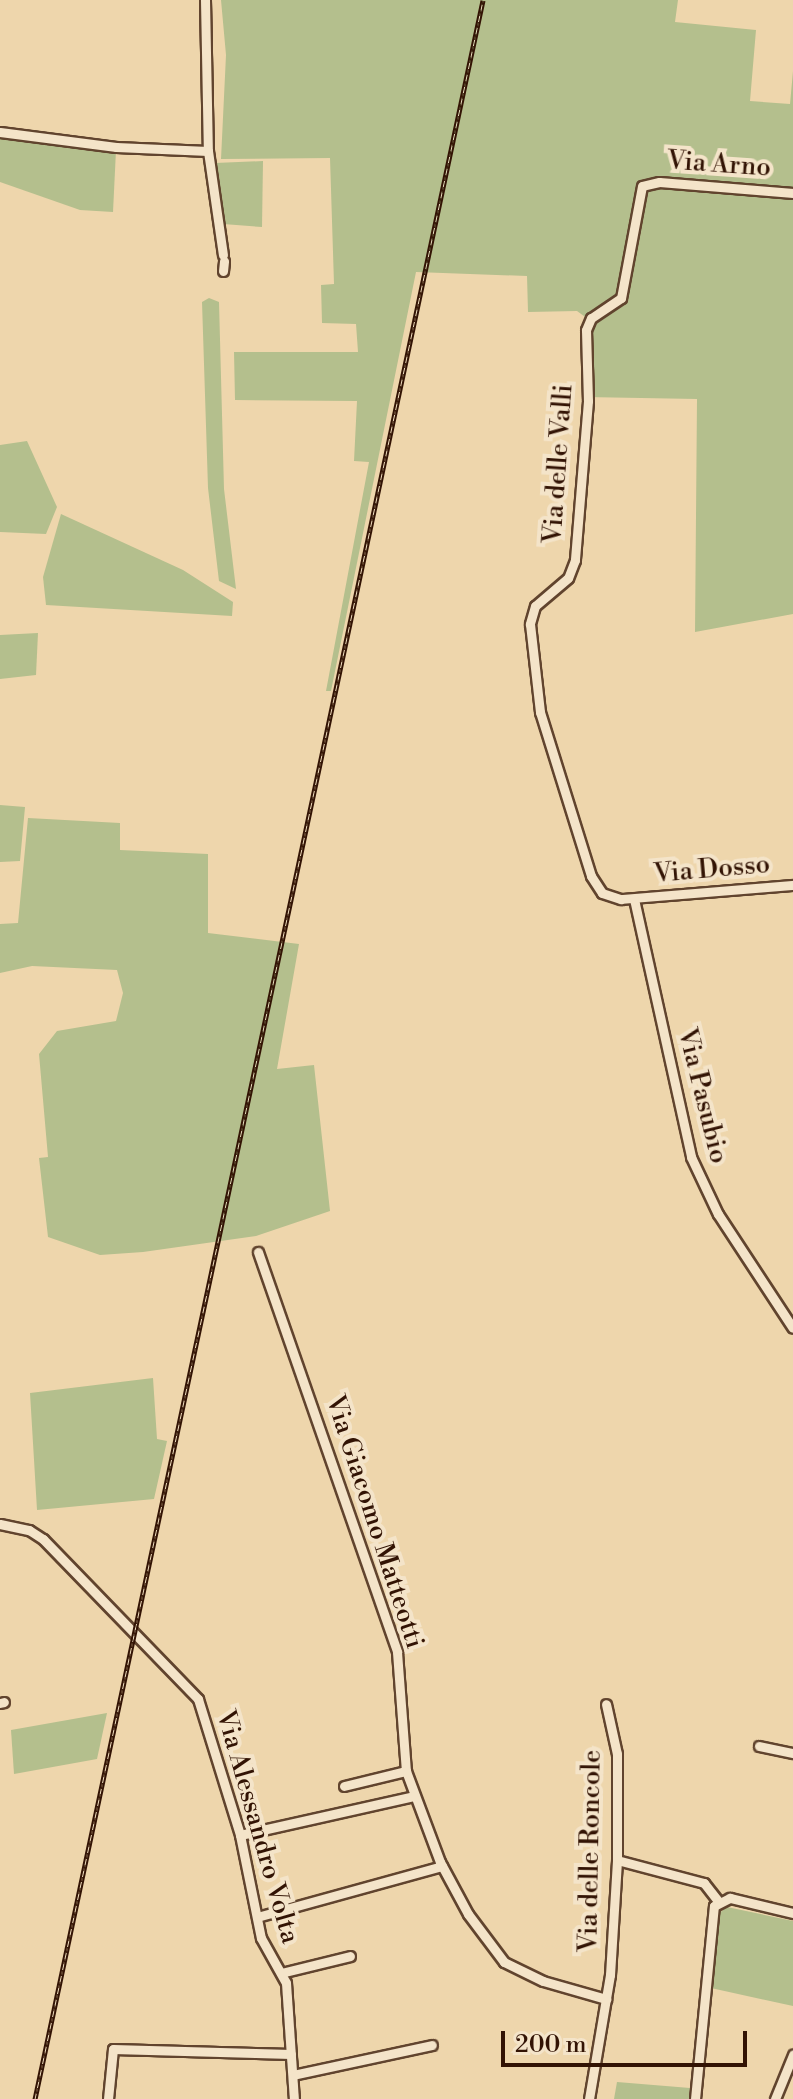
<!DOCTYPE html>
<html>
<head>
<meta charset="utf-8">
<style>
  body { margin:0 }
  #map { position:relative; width:793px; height:2099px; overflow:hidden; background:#eed6ac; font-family:"Libre Bodoni",serif }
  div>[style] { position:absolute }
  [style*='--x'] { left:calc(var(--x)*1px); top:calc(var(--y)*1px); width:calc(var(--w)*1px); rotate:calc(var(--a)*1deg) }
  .green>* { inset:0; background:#b4bf8d }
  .roads { filter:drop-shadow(2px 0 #61442e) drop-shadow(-2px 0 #61442e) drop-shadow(0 2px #61442e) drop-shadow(0 -2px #61442e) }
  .minor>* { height:9px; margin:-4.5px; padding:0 4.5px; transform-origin:4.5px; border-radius:4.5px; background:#f4e4c9 }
  .rail>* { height:5px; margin-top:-2.5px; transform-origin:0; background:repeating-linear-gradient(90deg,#f4e4c9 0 6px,#321304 0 12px); box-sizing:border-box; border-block:2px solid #321304 }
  span { translate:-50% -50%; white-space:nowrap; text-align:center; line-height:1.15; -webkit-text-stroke:8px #f4e4c9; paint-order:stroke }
  .street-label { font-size:26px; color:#321304 }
  .scale { position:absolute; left:501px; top:2031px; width:246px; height:36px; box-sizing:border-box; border:4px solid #321304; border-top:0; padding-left:10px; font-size:24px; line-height:28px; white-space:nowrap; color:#321304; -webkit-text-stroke:6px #f4e4c9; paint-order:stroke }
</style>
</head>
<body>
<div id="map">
  <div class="green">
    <div style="clip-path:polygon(221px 0,678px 0,675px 22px,756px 30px,750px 101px,790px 104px,793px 71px,793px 614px,695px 632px,697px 399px,585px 397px,588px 319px,577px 311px,528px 312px,527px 276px,416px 272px,331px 691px,326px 691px,369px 462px,354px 461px,357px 401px,235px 400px,234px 352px,358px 352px,356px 324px,322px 323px,321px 285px,334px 284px,330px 158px,221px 159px,226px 55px)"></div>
    <div style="clip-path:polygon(0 136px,116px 150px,113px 212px,80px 210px,0 182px)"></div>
    <div style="clip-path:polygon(263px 161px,262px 227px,223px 224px,215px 163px)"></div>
    <div style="clip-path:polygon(209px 298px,219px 302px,224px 489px,236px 589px,219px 581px,208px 488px,202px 302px)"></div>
    <div style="clip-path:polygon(27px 441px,57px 507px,46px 534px,0 532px,0 445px)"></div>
    <div style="clip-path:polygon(61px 514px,183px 570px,233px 602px,232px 616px,46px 605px,43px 577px)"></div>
    <div style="clip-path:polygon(38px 633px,36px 675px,0 679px,0 635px)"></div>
    <div style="clip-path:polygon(0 805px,25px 807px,20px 861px,0 862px)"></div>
    <div style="clip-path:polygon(28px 818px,120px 823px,120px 850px,208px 854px,208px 933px,299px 944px,277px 1069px,314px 1065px,330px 1211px,256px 1236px,143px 1252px,100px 1255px,48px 1237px,39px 1158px,48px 1157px,39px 1054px,57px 1031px,116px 1021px,123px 993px,117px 970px,32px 966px,0 973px,0 924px,18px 923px)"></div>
    <div style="clip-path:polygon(153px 1378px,157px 1439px,167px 1441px,154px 1499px,37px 1510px,30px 1393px)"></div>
    <div style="clip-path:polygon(107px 1713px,97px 1759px,14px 1774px,11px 1730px)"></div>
    <div style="clip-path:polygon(727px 1907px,793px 1921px,793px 2006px,711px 1988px,718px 1914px)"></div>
    <div style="clip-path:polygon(617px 2082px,690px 2088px,689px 2099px,614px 2099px)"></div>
  </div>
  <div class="roads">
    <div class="minor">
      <div style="--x:205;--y:0;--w:151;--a:88.9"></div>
      <div style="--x:208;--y:151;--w:105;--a:81.8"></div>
      <div style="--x:0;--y:132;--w:117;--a:7.4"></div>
      <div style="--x:116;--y:147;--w:92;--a:2.5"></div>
      <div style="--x:793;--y:193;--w:134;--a:-175.3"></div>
      <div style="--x:659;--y:182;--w:17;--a:167"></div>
      <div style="--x:642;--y:186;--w:114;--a:100.6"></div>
      <div style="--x:621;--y:298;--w:36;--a:146"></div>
      <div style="--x:591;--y:318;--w:13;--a:113"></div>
      <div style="--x:586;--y:330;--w:71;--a:88.4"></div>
      <div style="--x:588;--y:401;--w:160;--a:94.7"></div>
      <div style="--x:575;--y:560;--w:19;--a:111"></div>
      <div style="--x:568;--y:578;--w:43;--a:139.7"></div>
      <div style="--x:535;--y:606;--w:19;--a:106"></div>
      <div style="--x:530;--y:624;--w:89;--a:83.5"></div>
      <div style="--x:540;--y:712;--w:172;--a:72.7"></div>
      <div style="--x:591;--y:876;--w:20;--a:57"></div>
      <div style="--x:602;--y:893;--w:20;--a:18"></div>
      <div style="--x:621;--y:899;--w:173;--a:-4.7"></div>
      <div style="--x:223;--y:271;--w:10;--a:-84"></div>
      <div style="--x:634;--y:899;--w:264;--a:77.5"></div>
      <div style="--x:691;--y:1157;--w:63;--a:64.7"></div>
      <div style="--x:718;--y:1214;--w:136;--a:56.7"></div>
      <div style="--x:258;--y:1252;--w:423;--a:70.8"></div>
      <div style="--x:397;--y:1652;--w:119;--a:85.7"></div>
      <div style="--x:406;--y:1771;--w:97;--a:69.5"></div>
      <div style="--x:440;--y:1862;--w:59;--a:61.7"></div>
      <div style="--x:468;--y:1914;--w:60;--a:53.1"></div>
      <div style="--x:504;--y:1962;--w:43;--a:26"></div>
      <div style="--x:543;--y:1981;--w:66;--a:15.9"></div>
      <div style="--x:0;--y:1524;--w:30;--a:12"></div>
      <div style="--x:29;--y:1530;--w:17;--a:33"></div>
      <div style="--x:43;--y:1539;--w:223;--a:45.9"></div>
      <div style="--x:198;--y:1699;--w:142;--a:72.8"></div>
      <div style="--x:240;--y:1835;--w:105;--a:78.5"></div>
      <div style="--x:261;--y:1938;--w:51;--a:60.9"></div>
      <div style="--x:286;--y:1983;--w:116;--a:86.1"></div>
      <div style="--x:0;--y:1703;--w:4;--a:-14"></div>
      <div style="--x:759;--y:1746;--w:35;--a:12"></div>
      <div style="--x:344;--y:1786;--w:64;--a:-13.6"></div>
      <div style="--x:240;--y:1835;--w:179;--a:-12.6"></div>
      <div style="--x:617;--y:1860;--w:90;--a:14.8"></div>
      <div style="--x:704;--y:1883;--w:23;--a:52"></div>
      <div style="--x:257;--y:1917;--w:192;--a:-15.4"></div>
      <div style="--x:281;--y:1973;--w:71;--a:-13.8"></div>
      <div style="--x:293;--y:2075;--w:142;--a:-12.2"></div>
      <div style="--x:108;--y:2099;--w:50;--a:-84.3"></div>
      <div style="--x:113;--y:2049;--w:178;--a:1.6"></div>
      <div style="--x:589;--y:2099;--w:126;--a:-80.4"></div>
      <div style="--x:610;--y:1975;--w:115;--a:-86.5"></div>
      <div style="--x:617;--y:1860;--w:106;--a:-90"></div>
      <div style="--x:617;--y:1754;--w:51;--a:-102.4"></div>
      <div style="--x:695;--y:2099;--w:194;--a:-84.4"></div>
      <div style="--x:714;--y:1906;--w:18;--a:-27"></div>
      <div style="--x:730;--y:1898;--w:65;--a:13.4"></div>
      <div style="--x:775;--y:2099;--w:48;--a:-67.8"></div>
    </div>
  </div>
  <div class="rail">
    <div style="--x:35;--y:2099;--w:2146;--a:-77.95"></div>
  </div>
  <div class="street-label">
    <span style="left:719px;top:165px;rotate:4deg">Via Arno</span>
    <span style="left:559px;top:464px;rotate:-86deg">Via delle Valli</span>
    <span style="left:712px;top:870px;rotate:-5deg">Via Dosso</span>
    <span style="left:702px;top:1096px;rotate:76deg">Via Pasubio</span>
    <span style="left:374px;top:1522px;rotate:72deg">Via Giacomo Matteotti</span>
    <span style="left:257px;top:1827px;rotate:74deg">Via Alessandro Volta</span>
    <span style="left:591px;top:1851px;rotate:-89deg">Via delle Roncole</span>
  </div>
  <div class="scale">200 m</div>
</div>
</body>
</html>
